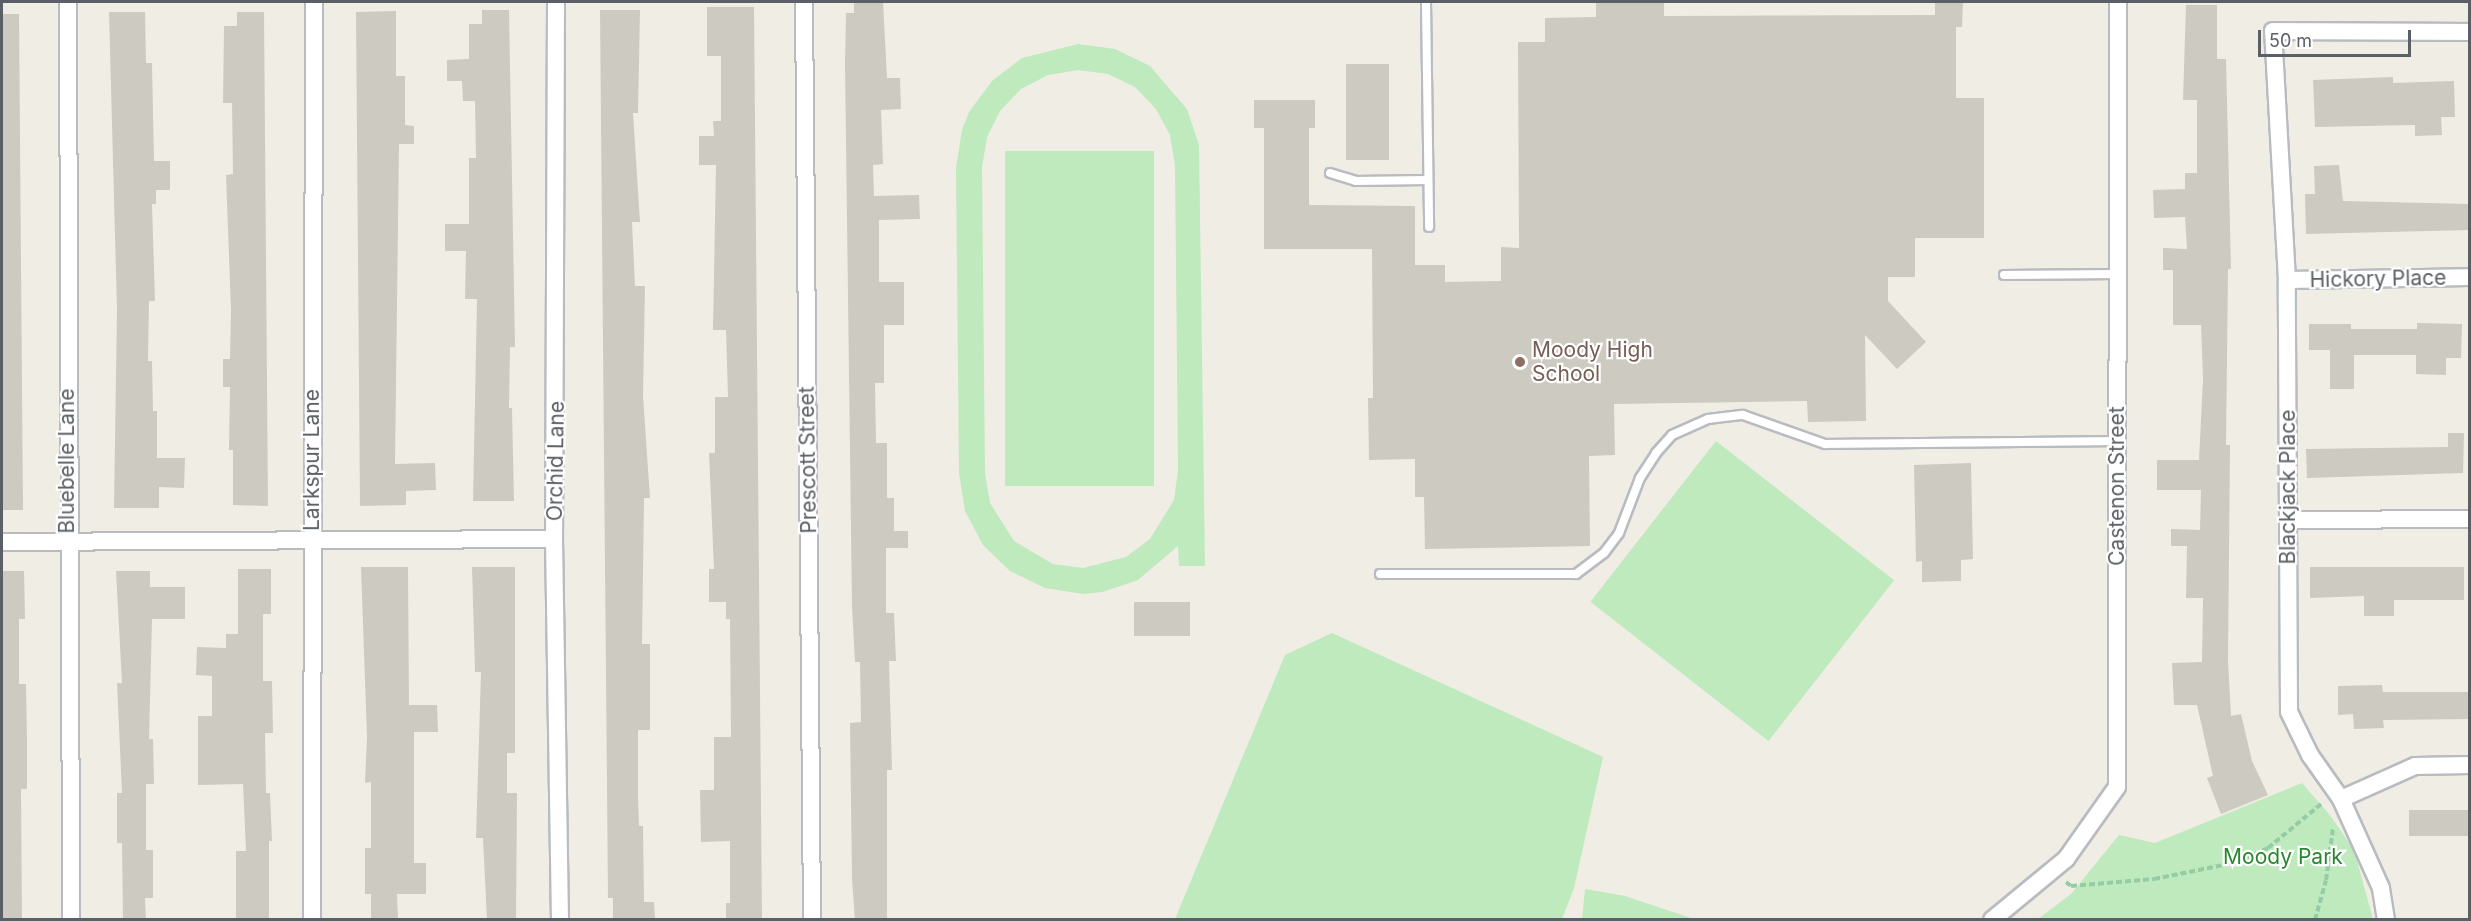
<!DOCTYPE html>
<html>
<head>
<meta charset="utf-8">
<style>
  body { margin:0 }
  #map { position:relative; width:2471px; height:921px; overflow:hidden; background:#f0ede4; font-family:Inter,sans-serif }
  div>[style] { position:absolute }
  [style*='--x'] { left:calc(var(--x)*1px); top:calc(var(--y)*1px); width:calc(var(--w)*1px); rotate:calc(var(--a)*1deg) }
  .green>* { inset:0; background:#beeabd; transform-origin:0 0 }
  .building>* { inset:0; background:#cdcac2; transform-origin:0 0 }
  .path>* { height:4px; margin-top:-2px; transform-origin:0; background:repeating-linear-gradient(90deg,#95cca5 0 6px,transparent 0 9px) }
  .roads { filter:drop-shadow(2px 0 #b8bcc1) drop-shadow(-2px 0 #b8bcc1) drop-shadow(0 2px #b8bcc1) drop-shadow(0 -2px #b8bcc1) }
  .lane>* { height:8px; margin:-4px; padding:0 4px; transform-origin:4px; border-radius:4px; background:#fff }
  .street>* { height:16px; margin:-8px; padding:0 8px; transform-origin:8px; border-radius:8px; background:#fff }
  .dots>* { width:16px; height:16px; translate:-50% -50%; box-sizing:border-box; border:3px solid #fff; border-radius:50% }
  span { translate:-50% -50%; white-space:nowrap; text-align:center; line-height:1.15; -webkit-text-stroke:4.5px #fff; paint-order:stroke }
  .street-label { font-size:21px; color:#5b6066 }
  .education-label { font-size:21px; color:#785e54 }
  .left { translate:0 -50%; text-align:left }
  .park-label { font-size:21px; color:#2c8530 }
  .frame { position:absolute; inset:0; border:3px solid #5b6066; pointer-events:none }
  .scale { position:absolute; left:2258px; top:30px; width:153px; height:27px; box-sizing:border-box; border:3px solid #5b6066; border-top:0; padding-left:8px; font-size:18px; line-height:21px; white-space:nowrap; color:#5b6066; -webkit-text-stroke:4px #fff; paint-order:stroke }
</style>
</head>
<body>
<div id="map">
  <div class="green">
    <div style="clip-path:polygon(evenodd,1078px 44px,1115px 49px,1150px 66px,1187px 109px,1199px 145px,1205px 566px,1179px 566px,1178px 546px,1138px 580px,1102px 592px,1083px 594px,1045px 588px,1010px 571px,983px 545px,965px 511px,959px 473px,956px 168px,962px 130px,969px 112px,992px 81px,1022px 58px,1078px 44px,1078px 70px,1108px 74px,1135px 87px,1156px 109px,1170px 135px,1175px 165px,1178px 470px,1174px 500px,1150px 539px,1126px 557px,1083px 568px,1053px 564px,1014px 541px,990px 503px,985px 473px,982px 167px,987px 137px,1000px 111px,1021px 89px,1048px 75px,1078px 70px)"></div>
    <div style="left:1154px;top:151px;width:335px;height:149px;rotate:90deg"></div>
    <div style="left:1716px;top:441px;width:226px;height:204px;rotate:38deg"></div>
    <div style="clip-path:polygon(1332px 633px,1603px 757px,1574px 888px,1562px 919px,1175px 919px,1285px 655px)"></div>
    <div style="clip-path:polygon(2302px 783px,2329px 814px,2354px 850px,2373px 919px,2038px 919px,2071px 894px,2119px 835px,2155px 843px)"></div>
    <div style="clip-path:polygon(1585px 889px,1625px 896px,1694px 919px,1582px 919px)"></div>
  </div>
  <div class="building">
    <div style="clip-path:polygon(854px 2px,883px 2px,887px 78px,900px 78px,901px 109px,881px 110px,883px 164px,873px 165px,874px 196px,919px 195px,920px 219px,879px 220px,879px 282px,904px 282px,904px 325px,884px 325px,884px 383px,875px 383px,876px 443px,887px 443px,887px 498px,894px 498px,894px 531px,908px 531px,908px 548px,886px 548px,886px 613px,894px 613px,896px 661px,889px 661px,892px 770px,887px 770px,887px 920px,855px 920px,852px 879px,850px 723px,861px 722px,860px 662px,855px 662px,852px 607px,845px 63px,846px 13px,854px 13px)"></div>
    <div style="clip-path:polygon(1596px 2px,1664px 2px,1664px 16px,1935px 15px,1935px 2px,1963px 2px,1962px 27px,1956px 27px,1956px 98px,1984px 98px,1984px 238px,1915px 238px,1915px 277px,1888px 277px,1888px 301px,1926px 342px,1897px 369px,1865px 335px,1866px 421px,1808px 422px,1807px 401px,1614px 404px,1615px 455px,1589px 456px,1590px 546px,1425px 549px,1424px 497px,1415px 497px,1415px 459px,1369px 460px,1368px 398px,1373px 398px,1372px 249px,1264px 249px,1264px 128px,1254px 128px,1254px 100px,1315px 100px,1315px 128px,1309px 128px,1309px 205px,1415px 206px,1415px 265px,1445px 265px,1445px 282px,1501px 281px,1501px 247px,1519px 248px,1518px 42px,1545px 42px,1545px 18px,1596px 17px)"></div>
    <div style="clip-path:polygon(2186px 5px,2217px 5px,2217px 59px,2226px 59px,2231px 269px,2228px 269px,2226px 445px,2230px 445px,2228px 661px,2231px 716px,2241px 714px,2252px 761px,2268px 795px,2221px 814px,2207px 778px,2213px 776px,2197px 705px,2174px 705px,2172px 663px,2202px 662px,2203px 598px,2186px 598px,2187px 546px,2171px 546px,2171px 529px,2200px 530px,2201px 490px,2157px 490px,2157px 460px,2199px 460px,2203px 379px,2201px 325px,2173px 325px,2173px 270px,2163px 270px,2163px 248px,2187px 249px,2185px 217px,2154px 218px,2153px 190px,2185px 189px,2185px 173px,2197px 173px,2197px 100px,2183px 100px)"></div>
    <div style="clip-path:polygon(707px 7px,754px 7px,762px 920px,726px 920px,726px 903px,730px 903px,730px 841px,701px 842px,700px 790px,714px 790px,714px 737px,731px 737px,730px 619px,726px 619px,726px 602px,709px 602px,709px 569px,714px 569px,709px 453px,715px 453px,715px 397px,728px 397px,726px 330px,713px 330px,716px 165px,699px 165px,699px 136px,714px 136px,713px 121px,721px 121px,721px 56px,707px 56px)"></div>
    <div style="clip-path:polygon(482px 10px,509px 10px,515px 347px,510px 347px,509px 408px,512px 408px,514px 501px,473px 501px,477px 299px,465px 299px,466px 251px,445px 251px,445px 224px,469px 224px,469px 158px,476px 158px,475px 101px,463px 101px,462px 81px,447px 81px,447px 60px,469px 59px,469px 24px,482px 24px)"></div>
    <div style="clip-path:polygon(600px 10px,640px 10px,638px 113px,633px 113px,640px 222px,632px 222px,635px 286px,645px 286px,643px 396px,650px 498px,644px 498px,642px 644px,650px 644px,650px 730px,638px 730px,638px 796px,639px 826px,643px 826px,644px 902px,654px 902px,655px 920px,613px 920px,613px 898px,608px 898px)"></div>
    <div style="clip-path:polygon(396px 11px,396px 76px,405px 76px,405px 125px,414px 126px,414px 144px,399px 144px,395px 464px,435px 463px,436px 490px,406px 491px,406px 505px,360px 506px,356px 12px)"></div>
    <div style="clip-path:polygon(109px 12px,145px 12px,146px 63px,152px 63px,154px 161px,170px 161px,170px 190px,156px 190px,156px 204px,152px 204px,155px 301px,149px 301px,148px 361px,152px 361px,153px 411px,157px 411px,157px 458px,185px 458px,184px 488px,159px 487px,159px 508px,114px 508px,117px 310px)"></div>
    <div style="clip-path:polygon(237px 12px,264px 12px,268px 506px,233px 505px,233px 450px,229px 450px,230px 387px,223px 387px,223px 359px,230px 359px,231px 310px,226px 175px,233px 174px,232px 103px,223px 103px,224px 26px,237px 26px)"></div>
    <div style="clip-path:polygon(2px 14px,19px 14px,23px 510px,2px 510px)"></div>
    <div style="left:1346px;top:64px;width:43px;height:96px"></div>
    <div style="clip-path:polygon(2393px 77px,2393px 83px,2454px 81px,2455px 117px,2441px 117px,2442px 135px,2415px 136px,2415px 125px,2315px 127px,2313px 80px)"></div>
    <div style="clip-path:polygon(2339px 165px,2343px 201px,2469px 204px,2469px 230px,2306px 234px,2305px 194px,2315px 194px,2314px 166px)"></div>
    <div style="clip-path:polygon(2417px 323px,2462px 324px,2461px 358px,2446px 358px,2446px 375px,2416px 374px,2416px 355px,2354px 355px,2354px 389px,2330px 389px,2330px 350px,2309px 350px,2309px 324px,2351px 324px,2351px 329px,2417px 329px)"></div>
    <div style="clip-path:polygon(2448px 433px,2464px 433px,2463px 473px,2307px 478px,2306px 449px,2448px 447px)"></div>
    <div style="clip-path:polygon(1971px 463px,1973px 559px,1961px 560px,1961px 581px,1922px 582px,1922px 561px,1916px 562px,1914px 465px)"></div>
    <div style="clip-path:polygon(361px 567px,408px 567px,409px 705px,437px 705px,438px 732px,414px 732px,414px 863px,426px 863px,426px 894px,397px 894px,398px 920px,371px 920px,371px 894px,365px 894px,365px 848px,371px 848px,371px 782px,365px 783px,367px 737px)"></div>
    <div style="clip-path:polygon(472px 567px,515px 567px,515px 753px,507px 753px,507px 793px,517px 793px,516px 920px,487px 920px,483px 838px,476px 838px,481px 672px,475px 672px)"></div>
    <div style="clip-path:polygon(2310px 567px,2464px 567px,2464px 600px,2394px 600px,2394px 616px,2364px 616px,2364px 596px,2310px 598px)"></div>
    <div style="clip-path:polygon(238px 569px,271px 569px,271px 614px,263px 614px,263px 681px,272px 681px,273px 733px,265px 733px,266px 793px,270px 793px,272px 841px,269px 841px,269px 920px,236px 920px,236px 851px,246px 851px,243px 784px,198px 785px,198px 716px,212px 716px,212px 676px,196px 675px,197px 647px,226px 648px,226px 634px,238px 634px)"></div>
    <div style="clip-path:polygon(2px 571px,24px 571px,25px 619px,19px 619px,19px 684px,26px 684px,27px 740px,27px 789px,21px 789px,22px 920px,2px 920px)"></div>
    <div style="clip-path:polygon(116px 571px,150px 571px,150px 587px,185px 587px,185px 619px,152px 619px,149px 739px,153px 739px,154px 784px,146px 784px,146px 850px,153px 850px,153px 898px,145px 898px,146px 920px,123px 920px,122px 843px,117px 843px,117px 793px,122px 793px,117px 683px,122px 683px)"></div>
    <div style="left:1134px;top:602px;width:56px;height:34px"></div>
    <div style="clip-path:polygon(2382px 685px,2383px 692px,2469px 692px,2469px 719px,2383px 720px,2384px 728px,2354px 729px,2353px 714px,2338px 715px,2338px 686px)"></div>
    <div style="left:2409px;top:810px;width:60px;height:26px"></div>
  </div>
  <div class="path">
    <div style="--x:2066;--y:882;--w:6;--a:39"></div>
    <div style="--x:2071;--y:886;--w:83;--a:-4.8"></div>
    <div style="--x:2154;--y:879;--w:86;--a:-11.4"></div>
    <div style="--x:2238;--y:862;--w:33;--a:-25"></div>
    <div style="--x:2268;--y:848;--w:69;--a:-39.7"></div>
    <div style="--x:2315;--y:920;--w:41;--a:-74.6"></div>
    <div style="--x:2326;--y:880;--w:52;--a:-82.3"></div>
  </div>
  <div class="roads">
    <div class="lane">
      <div style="--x:1426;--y:2;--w:225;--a:89.2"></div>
      <div style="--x:1330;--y:173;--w:27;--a:17"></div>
      <div style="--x:1356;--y:181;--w:72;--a:-0.8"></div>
      <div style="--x:2004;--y:275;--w:114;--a:-0.5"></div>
      <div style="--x:1380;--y:574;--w:196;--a:0"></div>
      <div style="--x:1576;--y:574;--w:35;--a:-37"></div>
      <div style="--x:1604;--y:553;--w:25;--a:-53"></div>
      <div style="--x:1619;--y:533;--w:59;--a:-69.1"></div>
      <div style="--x:1640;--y:478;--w:30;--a:-57"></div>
      <div style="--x:1656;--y:453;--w:24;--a:-48"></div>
      <div style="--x:1672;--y:435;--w:39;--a:-24"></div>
      <div style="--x:1708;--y:419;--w:35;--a:-7"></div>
      <div style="--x:1743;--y:415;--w:87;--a:19.5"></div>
      <div style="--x:1825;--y:444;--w:293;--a:-0.6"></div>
    </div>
    <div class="street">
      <div style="--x:68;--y:2;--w:918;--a:89.81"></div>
      <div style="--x:556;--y:2;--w:537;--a:90.21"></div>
      <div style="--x:554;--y:539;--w:381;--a:89.1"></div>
      <div style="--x:804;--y:2;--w:918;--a:89.5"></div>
      <div style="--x:2287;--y:280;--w:183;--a:-0.9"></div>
      <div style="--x:2288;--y:520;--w:182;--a:-0.3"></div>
      <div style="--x:2;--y:542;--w:552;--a:-0.31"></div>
      <div style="--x:2341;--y:799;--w:81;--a:-24"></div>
      <div style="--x:2415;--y:766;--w:55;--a:-1"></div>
      <div style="--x:312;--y:920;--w:918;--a:-89.88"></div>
      <div style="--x:1992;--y:920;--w:96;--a:-39.5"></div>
      <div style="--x:2066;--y:859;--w:88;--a:-54.7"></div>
      <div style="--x:2117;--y:787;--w:785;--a:-89.93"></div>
      <div style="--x:2386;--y:920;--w:32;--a:-99"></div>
      <div style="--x:2381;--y:888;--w:98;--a:-114.2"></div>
      <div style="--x:2341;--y:799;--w:54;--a:-125.2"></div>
      <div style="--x:2310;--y:755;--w:48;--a:-116"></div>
      <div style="--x:2289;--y:712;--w:432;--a:-90.3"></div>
      <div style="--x:2287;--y:280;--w:249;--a:-93.2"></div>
      <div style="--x:2273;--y:31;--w:197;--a:0.3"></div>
    </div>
  </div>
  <div class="dots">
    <div style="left:1520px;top:362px;background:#8d6e63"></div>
  </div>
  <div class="street-label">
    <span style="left:2378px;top:279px;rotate:-1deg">Hickory Place</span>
    <span style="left:312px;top:460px;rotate:-90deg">Larkspur Lane</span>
    <span style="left:808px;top:460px;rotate:-91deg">Prescott Street</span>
    <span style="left:67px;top:461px;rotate:-90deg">Bluebelle Lane</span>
    <span style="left:556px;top:461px;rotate:-89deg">Orchid Lane</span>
    <span style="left:2117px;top:486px;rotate:-90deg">Castenon Street</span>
    <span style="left:2288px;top:487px;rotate:-90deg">Blackjack Place</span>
  </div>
  <div class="education-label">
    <span class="left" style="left:1532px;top:362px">Moody High<br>School</span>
  </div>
  <div class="park-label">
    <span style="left:2283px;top:857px">Moody Park</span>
  </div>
  <div class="frame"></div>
  <div class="scale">50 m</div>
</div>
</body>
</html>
